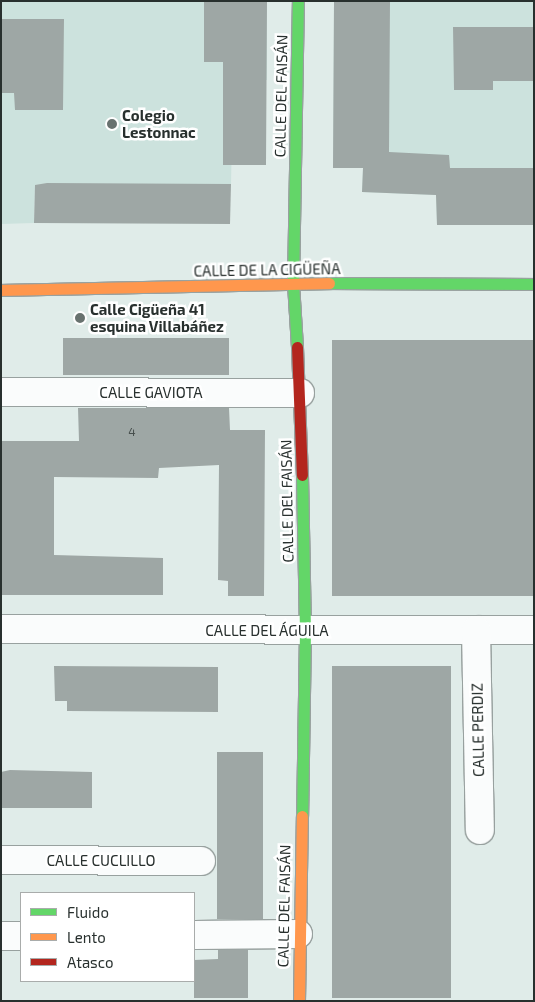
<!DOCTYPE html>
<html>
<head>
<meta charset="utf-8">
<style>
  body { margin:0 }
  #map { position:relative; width:535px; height:1002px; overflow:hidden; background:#e0ece9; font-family:"Exo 2",sans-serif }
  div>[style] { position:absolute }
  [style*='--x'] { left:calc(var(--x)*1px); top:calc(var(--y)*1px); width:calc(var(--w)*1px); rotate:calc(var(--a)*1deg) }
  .built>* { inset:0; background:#cce2dd }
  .building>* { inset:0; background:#9ea7a5; transform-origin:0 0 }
  .roads { filter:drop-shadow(1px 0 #98a19f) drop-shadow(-1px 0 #98a19f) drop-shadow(0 1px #98a19f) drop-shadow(0 -1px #98a19f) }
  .street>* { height:28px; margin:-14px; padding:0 14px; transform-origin:14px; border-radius:14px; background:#fafcfc }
  .fast>* { height:11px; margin:-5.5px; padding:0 5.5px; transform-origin:5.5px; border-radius:5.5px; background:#63d668 }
  .slow>* { height:11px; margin:-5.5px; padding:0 5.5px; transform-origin:5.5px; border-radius:5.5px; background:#ff974d }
  .jam>* { height:11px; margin:-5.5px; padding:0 5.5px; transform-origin:5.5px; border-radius:5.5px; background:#b3261e }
  .dots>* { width:14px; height:14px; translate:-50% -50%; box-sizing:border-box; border:2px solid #fff; border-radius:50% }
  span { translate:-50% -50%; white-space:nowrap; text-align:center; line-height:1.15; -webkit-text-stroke:5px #fff; paint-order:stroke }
  .number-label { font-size:12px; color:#464e4c }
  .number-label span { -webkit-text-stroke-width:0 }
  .street-label { font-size:15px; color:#28302e }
  .poi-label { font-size:15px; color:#28302e; font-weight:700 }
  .left { translate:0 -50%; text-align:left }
  .frame { position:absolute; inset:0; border:2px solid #28302e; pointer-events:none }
  .legend { position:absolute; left:20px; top:892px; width:175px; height:90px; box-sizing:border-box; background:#fff; border:1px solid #a9acab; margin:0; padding:6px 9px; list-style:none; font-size:15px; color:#28302e }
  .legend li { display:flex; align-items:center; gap:10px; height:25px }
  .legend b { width:25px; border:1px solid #a9acab }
</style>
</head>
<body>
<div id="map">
  <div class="built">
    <div style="clip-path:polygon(1px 1px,267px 1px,267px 80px,233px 80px,231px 185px,35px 185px,34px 223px,1px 224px)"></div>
    <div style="clip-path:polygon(334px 1px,534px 1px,534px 225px,437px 225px,436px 195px,362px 192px,363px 168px,333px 168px)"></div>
  </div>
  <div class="building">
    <div style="clip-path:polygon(204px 1px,267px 1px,266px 165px,223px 165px,223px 62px,204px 62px)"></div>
    <div style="clip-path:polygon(334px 1px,390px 1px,389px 152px,449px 155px,450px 168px,534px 168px,534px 225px,437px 225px,436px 195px,362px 192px,363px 168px,333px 168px)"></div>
    <div style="clip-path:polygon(1px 19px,64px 19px,63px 110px,15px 110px,14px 93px,1px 93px)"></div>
    <div style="clip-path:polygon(453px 27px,534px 27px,534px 81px,493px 81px,493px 90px,454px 90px)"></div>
    <div style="clip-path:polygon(47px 183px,231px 184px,230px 224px,34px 223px,35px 185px)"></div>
    <div style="left:63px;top:338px;width:166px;height:37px"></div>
    <div style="left:332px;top:340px;width:202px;height:256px"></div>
    <div style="clip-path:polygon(78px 408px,229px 408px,230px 430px,265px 430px,264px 596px,228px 596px,228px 581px,218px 580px,219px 465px,159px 468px,158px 478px,54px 477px,54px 555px,163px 558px,163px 595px,1px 595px,1px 441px,79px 441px)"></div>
    <div style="clip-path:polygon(54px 666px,218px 667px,218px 712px,67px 711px,67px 701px,55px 701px)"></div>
    <div style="left:451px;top:666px;width:332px;height:119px;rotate:90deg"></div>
    <div style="left:217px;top:752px;width:46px;height:167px"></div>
    <div style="clip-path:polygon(10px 770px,92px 772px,92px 808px,1px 808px,1px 772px)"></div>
    <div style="clip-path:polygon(218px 950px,248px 950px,248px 998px,194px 998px,194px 960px,218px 959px)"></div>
  </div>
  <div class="roads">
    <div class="street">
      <div style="--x:1;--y:392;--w:299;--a:0.2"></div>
      <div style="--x:1;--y:629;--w:533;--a:0.11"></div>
      <div style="--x:476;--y:630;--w:200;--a:88.9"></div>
      <div style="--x:1;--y:860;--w:200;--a:0.3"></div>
      <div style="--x:194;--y:935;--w:104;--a:-0.6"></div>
      <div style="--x:1;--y:936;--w:20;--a:0"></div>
    </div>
    <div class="fast">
      <div style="--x:329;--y:283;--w:205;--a:0.3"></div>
      <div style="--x:297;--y:347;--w:64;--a:-93.6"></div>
      <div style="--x:293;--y:283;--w:282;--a:-89"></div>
      <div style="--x:302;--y:475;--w:156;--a:88.9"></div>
      <div style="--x:305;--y:631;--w:185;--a:90.9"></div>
    </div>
    <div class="slow">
      <div style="--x:1;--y:290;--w:328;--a:-1.2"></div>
      <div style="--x:299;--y:1001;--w:185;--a:-89.1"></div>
    </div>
    <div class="jam">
      <div style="--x:297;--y:347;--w:128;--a:87.8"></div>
    </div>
  </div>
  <div class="dots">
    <div style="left:112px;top:124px;background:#68726f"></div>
    <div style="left:80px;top:318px;background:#68726f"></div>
  </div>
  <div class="number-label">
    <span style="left:132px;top:432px">4</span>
  </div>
  <div class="street-label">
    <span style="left:281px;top:96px;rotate:-89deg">CALLE DEL FAISÁN</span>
    <span style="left:267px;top:270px;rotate:-1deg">CALLE DE LA CIGÜEÑA</span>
    <span style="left:151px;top:393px">CALLE GAVIOTA</span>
    <span style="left:287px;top:501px;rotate:-91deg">CALLE DEL FAISÁN</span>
    <span style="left:267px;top:631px">CALLE DEL ÁGUILA</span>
    <span style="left:478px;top:730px;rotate:-91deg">CALLE PERDIZ</span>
    <span style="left:101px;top:861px">CALLE CUCLILLO</span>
    <span style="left:284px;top:906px;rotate:-89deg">CALLE DEL FAISÁN</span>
  </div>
  <div class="poi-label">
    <span class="left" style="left:122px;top:124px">Colegio<br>Lestonnac</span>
    <span class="left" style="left:90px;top:318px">Calle Cigüeña 41<br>esquina Villabáñez</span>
  </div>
  <div class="frame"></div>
  <ul class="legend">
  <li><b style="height:6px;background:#63d668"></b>Fluido</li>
  <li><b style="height:6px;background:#ff974d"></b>Lento</li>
  <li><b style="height:6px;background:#b3261e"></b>Atasco</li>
  </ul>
</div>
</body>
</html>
